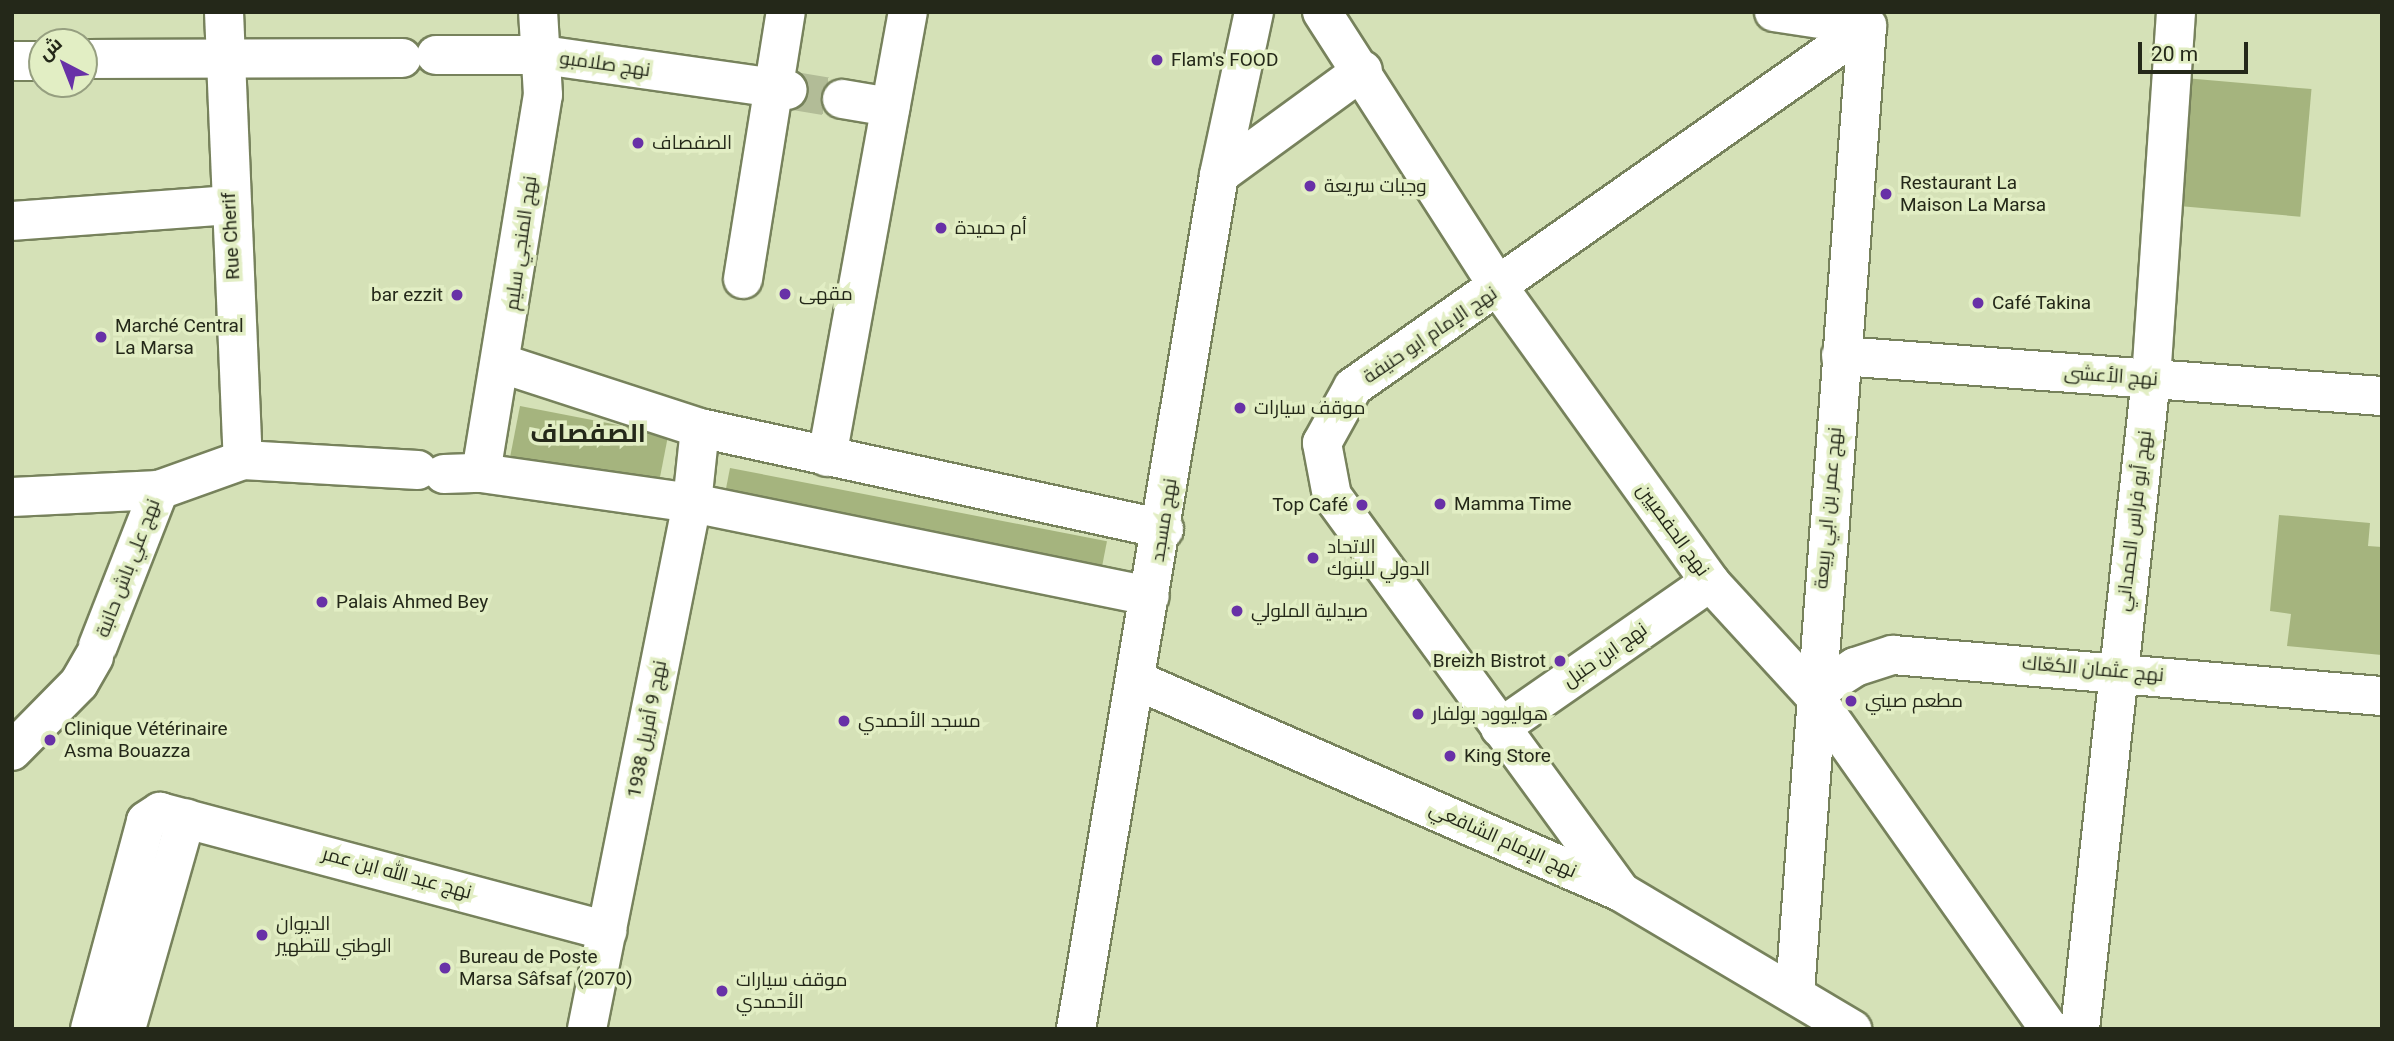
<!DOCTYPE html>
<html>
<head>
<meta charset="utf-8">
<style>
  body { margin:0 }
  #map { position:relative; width:2394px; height:1041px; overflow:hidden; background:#d5e1b7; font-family:Roboto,Cairo,sans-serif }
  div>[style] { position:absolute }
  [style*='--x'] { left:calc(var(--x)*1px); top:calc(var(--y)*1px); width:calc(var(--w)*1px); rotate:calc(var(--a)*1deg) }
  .green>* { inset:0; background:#a5b47e; transform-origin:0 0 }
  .street-tunnel>* { height:38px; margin-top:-19px; transform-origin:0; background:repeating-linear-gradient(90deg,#b2bc97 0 38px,transparent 0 57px) }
  .roads { filter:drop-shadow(2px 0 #77825c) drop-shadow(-2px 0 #77825c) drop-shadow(0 2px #77825c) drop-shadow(0 -2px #77825c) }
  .street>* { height:38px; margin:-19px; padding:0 19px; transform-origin:19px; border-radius:19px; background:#fff }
  .secondary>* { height:38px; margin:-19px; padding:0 19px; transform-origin:19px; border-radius:19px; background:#fff }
  .dots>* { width:19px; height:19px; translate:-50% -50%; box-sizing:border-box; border:4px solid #e2eec4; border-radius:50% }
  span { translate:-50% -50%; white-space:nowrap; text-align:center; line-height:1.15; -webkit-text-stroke:7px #e2eec4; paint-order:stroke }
  .poi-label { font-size:19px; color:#242819 }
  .left { translate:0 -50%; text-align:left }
  .right { translate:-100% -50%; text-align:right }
  .street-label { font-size:19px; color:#242819 }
  .district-label { font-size:26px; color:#242819; font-weight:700 }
  .frame { position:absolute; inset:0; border:14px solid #242819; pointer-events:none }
  .north { position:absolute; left:28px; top:28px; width:70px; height:70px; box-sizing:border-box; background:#e2eec4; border:2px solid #969f80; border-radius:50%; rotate:318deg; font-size:19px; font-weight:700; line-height:28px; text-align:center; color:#242819 }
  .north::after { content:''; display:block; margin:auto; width:24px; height:32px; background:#6831a7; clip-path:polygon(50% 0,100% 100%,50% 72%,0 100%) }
  .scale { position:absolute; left:2138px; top:42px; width:110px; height:32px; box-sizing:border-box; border:4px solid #242819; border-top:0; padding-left:9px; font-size:21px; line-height:24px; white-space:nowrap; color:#242819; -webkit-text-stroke:5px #e2eec4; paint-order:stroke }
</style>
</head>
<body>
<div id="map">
  <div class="green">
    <div style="left:2173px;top:77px;width:139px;height:128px;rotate:5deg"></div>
    <div style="left:520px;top:406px;width:151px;height:60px;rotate:11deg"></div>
    <div style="left:730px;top:468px;width:384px;height:32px;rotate:11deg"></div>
    <div style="clip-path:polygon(2279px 515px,2370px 523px,2368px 546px,2382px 547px,2382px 655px,2287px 646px,2291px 614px,2270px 611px)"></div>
  </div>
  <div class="street-tunnel">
    <div style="--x:788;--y:90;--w:55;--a:9.5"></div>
  </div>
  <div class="roads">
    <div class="street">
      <div style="--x:224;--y:12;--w:448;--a:87.6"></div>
      <div style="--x:1322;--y:12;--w:328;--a:57.3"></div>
      <div style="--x:1499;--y:288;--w:362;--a:54.3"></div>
      <div style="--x:1710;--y:582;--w:152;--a:47.4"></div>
      <div style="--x:1813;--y:694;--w:410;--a:54.8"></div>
      <div style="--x:1774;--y:12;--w:94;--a:8.6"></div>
      <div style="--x:436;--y:55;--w:107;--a:0"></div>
      <div style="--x:543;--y:55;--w:247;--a:8.1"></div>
      <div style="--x:84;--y:59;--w:318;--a:-0.2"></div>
      <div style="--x:12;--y:61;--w:30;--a:0"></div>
      <div style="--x:842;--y:99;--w:49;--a:9.5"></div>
      <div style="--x:1219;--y:175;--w:178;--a:-36.1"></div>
      <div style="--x:12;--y:221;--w:217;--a:-4.2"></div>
      <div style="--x:743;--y:279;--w:270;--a:-80.9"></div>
      <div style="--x:1841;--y:356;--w:542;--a:4.23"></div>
      <div style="--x:503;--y:364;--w:207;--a:18"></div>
      <div style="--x:700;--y:428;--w:475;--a:12.3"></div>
      <div style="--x:827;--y:457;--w:452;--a:-79.7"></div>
      <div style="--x:481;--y:473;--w:383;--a:-80.7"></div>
      <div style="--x:543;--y:95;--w:83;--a:-93.4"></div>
      <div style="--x:444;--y:474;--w:37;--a:-2"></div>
      <div style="--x:481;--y:473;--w:213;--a:8.1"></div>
      <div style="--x:692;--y:503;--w:467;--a:11.5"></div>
      <div style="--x:12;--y:497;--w:147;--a:-2.7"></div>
      <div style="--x:159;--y:490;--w:89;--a:-19.7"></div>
      <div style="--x:243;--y:460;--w:175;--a:3.3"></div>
      <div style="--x:98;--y:646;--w:168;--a:-68.6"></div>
      <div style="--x:1138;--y:681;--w:527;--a:23.6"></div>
      <div style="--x:1621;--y:892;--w:269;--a:30.7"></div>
      <div style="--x:1813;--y:694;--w:50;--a:-32.7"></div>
      <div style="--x:1855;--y:667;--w:40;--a:-18"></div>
      <div style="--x:1893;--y:655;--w:491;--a:4.8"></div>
      <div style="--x:1500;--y:728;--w:256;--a:-34.8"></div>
      <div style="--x:12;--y:751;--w:95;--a:-45.4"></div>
      <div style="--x:79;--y:683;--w:30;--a:-60"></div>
      <div style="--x:1621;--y:892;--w:490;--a:-126.1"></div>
      <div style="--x:1332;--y:496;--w:54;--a:-100.7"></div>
      <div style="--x:1322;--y:443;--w:64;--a:-61"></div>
      <div style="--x:1353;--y:387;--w:628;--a:-35.08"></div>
      <div style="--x:1795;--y:991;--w:968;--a:-85.73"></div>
      <div style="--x:90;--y:1029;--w:215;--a:-74.9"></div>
      <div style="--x:146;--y:821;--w:17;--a:-33"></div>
      <div style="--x:160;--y:812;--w:463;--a:14.9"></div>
      <div style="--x:126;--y:1029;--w:219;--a:-74.1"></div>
      <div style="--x:587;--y:1029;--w:536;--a:-78.71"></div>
      <div style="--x:692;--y:503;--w:75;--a:-83.9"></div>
      <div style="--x:2080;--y:1029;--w:654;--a:-83.77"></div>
      <div style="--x:2151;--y:379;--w:368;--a:-86.1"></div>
    </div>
    <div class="secondary">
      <div style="--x:1076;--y:1029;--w:866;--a:-80.49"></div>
      <div style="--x:1219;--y:175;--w:167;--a:-77.9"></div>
    </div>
  </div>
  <div class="dots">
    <div style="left:1157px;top:60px;background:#6831a7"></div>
    <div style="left:638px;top:143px;background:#6831a7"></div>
    <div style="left:1310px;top:186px;background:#6831a7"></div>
    <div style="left:1886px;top:194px;background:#6831a7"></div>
    <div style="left:941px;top:228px;background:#6831a7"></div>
    <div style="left:785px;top:294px;background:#6831a7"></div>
    <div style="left:457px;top:295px;background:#6831a7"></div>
    <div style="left:1978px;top:303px;background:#6831a7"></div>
    <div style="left:101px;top:337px;background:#6831a7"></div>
    <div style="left:1240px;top:408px;background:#6831a7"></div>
    <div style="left:1440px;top:504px;background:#6831a7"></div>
    <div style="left:1362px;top:505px;background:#6831a7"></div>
    <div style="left:1313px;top:558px;background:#6831a7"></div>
    <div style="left:322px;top:602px;background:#6831a7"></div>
    <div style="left:1237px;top:611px;background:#6831a7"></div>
    <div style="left:1560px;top:661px;background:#6831a7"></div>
    <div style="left:1851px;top:701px;background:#6831a7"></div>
    <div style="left:1418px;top:714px;background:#6831a7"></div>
    <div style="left:844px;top:721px;background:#6831a7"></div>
    <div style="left:50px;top:740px;background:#6831a7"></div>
    <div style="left:1450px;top:756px;background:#6831a7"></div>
    <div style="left:262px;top:935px;background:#6831a7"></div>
    <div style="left:445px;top:968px;background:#6831a7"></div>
    <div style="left:722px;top:991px;background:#6831a7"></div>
  </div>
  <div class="poi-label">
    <span class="left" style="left:1171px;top:60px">Flam's FOOD</span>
    <span class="left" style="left:652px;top:143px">الصفصاف</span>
    <span class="left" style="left:1900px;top:194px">Restaurant La<br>Maison La Marsa</span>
    <span class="left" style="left:1324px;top:186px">وجبات سريعة</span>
    <span class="left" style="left:955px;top:228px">أم حميدة</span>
    <span class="left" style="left:799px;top:294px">مقهى</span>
    <span class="right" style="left:443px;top:295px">bar ezzit</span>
    <span class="left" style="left:1992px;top:303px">Café Takina</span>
    <span class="left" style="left:115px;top:337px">Marché Central<br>La Marsa</span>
    <span class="left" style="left:1254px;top:408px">موقف سيارات</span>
    <span class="left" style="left:1454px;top:504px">Mamma Time</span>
    <span class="right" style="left:1348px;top:505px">Top Café</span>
    <span class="left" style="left:1327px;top:558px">الاتحاد<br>الدولي للبنوك</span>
    <span class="left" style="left:336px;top:602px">Palais Ahmed Bey</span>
    <span class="left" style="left:1251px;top:611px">صيدلية الملولي</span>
    <span class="right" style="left:1546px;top:661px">Breizh Bistrot</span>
    <span class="left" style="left:1865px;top:701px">مطعم صيني</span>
    <span class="left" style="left:1432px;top:714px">هوليوود بولفار</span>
    <span class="left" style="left:858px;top:721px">مسجد الأحمدي</span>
    <span class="left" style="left:64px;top:740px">Clinique Vétérinaire<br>Asma Bouazza</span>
    <span class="left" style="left:1464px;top:756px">King Store</span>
    <span class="left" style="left:276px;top:935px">الديوان<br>الوطني للتطهير</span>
    <span class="left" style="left:459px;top:968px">Bureau de Poste<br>Marsa Sâfsaf (2070)</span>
    <span class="left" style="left:736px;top:991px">موقف سيارات<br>الأحمدي</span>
  </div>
  <div class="street-label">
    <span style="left:605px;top:64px;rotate:8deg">نهج صلامبو</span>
    <span style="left:231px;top:236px;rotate:-93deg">Rue Cherif</span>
    <span style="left:521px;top:243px;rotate:-82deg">نهج المنجي سليم</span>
    <span style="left:1430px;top:335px;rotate:-34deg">نهج الإمام ابو حنيفة</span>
    <span style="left:2111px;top:376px;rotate:4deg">نهج الأعشى</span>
    <span style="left:1828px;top:508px;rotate:-85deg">نهج عمر بن ابي ربيعة</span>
    <span style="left:1164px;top:520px;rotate:-81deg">نهج مسجد</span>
    <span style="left:2134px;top:521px;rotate:-83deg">نهج أبو فراس الحمداني</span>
    <span style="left:1673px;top:530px;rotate:54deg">نهج الحفصيين</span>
    <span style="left:128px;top:568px;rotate:-69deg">نهج علي باش حانبة</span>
    <span style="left:1605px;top:655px;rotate:-35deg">نهج ابن حنبل</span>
    <span style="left:2093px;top:669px;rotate:5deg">نهج عثمان الكعّاك</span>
    <span style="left:647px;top:729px;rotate:-79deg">نهج 9 أفريل 1938</span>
    <span style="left:1503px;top:840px;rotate:24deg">نهج الإمام الشافعي</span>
    <span style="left:397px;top:873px;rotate:15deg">نهج عبد الله ابن عمر</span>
  </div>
  <div class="district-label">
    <span style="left:588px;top:434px">الصفصاف</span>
  </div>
  <div class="frame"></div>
  <div class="north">ش</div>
  <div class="scale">20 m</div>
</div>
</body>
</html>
